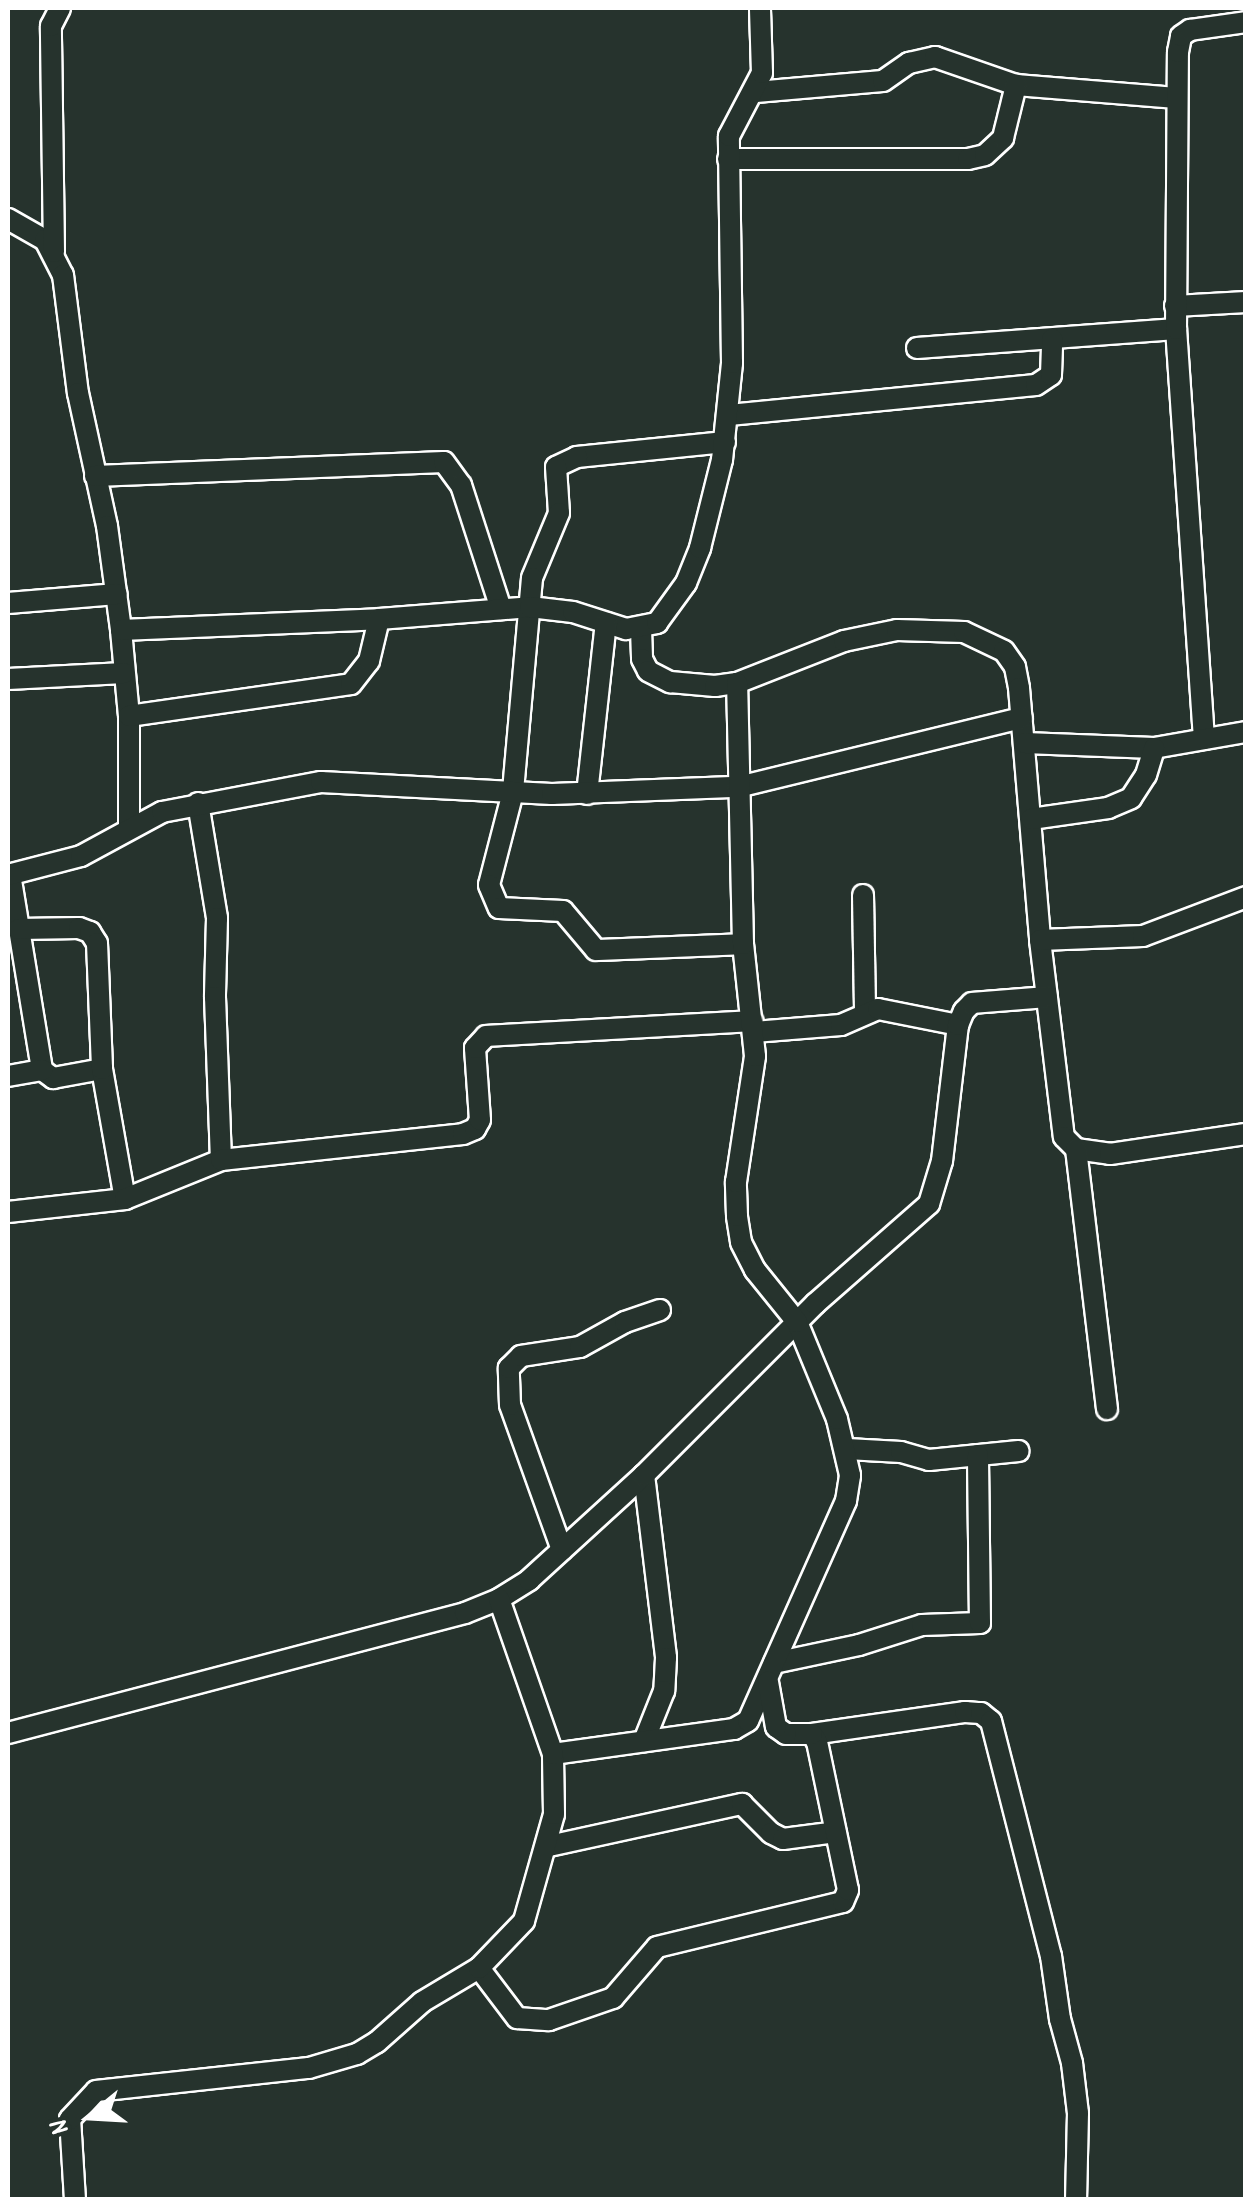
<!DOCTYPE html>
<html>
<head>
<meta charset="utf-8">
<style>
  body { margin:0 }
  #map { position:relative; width:1253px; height:2207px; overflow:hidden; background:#26332d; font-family:Dekko,sans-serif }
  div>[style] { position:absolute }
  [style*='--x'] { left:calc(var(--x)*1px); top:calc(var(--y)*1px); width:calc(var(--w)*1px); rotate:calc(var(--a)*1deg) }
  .roads { filter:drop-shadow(2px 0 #fff) drop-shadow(-2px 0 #fff) drop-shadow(0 2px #fff) drop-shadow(0 -2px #fff) }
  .minor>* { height:20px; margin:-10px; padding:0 10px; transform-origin:10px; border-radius:10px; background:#26332d }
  span { translate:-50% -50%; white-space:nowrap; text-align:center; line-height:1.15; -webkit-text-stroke:9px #26332d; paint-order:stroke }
  .frame { position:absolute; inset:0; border:10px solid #fff; pointer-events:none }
  .north { position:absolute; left:40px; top:2067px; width:100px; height:100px; -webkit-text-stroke:8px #26332d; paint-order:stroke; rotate:252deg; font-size:28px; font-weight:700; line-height:40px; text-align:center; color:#fff }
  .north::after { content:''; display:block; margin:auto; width:35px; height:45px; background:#fff; clip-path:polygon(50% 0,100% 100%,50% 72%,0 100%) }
</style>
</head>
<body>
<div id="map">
  <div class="roads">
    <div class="minor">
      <div style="--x:756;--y:92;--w:127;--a:-5"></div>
      <div style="--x:883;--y:81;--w:32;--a:-35"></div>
      <div style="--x:909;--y:63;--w:27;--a:-13"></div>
      <div style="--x:935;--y:57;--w:86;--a:19.1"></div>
      <div style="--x:1016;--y:85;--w:161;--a:4.6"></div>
      <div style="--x:728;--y:159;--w:240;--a:0"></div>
      <div style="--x:968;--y:159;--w:17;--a:-13"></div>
      <div style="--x:985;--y:155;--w:25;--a:-43"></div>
      <div style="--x:1003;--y:138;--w:55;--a:-76.2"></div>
      <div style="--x:8;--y:219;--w:43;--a:29.6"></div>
      <div style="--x:45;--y:240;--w:39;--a:63"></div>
      <div style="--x:63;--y:275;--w:119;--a:82.8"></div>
      <div style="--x:78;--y:393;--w:136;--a:77.7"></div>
      <div style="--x:107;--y:526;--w:105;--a:82.3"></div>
      <div style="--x:121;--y:630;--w:86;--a:84.7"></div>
      <div style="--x:129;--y:716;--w:112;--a:90"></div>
      <div style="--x:54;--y:252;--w:226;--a:-90.8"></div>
      <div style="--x:51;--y:26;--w:20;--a:-63"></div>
      <div style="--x:1175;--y:306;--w:71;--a:-3.2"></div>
      <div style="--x:917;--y:348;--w:260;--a:-4.2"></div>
      <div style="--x:729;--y:415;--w:308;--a:-5.6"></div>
      <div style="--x:1036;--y:385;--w:18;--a:-34"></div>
      <div style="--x:1051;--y:375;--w:36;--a:-88"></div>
      <div style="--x:725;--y:442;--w:149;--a:174.2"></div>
      <div style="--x:577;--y:457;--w:23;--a:155"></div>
      <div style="--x:556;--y:467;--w:46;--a:86.3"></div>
      <div style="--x:559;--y:513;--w:70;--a:112.6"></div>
      <div style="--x:532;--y:578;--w:215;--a:95.1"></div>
      <div style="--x:513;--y:792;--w:96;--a:104.5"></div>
      <div style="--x:489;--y:885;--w:25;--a:67"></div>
      <div style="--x:499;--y:908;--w:64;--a:2.7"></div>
      <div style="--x:563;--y:911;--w:51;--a:49.8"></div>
      <div style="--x:596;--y:950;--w:147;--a:-2.3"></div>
      <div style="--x:95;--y:476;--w:349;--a:-2.3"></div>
      <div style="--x:444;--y:462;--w:29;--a:54"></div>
      <div style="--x:461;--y:485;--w:130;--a:72.1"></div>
      <div style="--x:8;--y:603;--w:109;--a:-4.7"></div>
      <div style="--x:641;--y:629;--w:30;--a:88"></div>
      <div style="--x:642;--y:659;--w:13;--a:63"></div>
      <div style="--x:648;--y:671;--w:25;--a:27"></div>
      <div style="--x:670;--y:682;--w:45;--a:5.1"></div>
      <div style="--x:715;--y:686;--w:22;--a:-8"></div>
      <div style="--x:737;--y:683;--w:115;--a:-21.4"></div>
      <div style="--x:844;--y:641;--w:54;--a:-11.7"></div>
      <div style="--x:897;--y:630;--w:67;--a:1.7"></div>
      <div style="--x:964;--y:632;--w:44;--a:25.4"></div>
      <div style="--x:1004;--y:651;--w:19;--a:55"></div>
      <div style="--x:1015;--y:667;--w:21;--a:79"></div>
      <div style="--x:1019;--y:688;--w:253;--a:85.2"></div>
      <div style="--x:1040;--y:940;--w:198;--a:83.1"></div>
      <div style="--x:1064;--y:1137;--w:17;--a:45"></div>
      <div style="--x:1076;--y:1149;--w:34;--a:8"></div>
      <div style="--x:1110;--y:1154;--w:137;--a:-8.4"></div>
      <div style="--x:121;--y:630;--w:258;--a:-2.4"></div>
      <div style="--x:379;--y:619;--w:151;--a:-4.5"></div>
      <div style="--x:530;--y:607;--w:43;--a:6.6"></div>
      <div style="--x:573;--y:612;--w:56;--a:17.8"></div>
      <div style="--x:626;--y:629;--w:32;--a:-11"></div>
      <div style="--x:657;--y:623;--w:49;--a:-54.1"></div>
      <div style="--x:686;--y:583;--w:38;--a:-68"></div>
      <div style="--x:700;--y:548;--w:91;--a:-76"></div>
      <div style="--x:722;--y:460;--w:98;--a:-84.1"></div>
      <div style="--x:732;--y:363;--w:227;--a:-90.8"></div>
      <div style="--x:729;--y:136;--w:71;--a:-62.4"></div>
      <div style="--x:762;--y:73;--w:65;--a:-91.8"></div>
      <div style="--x:8;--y:679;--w:116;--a:-3"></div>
      <div style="--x:129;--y:716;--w:224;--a:-8.2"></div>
      <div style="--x:351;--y:684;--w:29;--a:-52"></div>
      <div style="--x:369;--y:661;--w:43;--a:-76.6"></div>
      <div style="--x:1204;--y:739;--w:411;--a:-93.9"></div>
      <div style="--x:1176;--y:329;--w:277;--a:-89.6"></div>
      <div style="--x:1178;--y:52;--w:16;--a:-79"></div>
      <div style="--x:1181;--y:36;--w:11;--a:-34"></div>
      <div style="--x:1190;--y:30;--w:57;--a:-8.1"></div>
      <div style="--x:1025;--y:743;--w:129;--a:2.2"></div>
      <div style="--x:1154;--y:748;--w:93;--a:-9.9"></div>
      <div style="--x:587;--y:794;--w:172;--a:-83.7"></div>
      <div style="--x:198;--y:803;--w:117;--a:80.6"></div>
      <div style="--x:217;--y:918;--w:79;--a:91.5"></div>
      <div style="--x:215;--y:997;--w:163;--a:87.9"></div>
      <div style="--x:1031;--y:819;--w:78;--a:-8.1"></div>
      <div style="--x:1108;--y:808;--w:25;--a:-23"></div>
      <div style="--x:1131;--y:798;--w:27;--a:-57"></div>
      <div style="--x:1146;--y:775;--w:28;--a:-73"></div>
      <div style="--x:10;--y:874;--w:199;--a:80.7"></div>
      <div style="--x:42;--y:1070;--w:14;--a:36"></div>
      <div style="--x:53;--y:1078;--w:50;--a:-10.4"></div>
      <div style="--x:102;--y:1069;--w:132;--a:80"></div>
      <div style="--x:8;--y:875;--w:75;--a:-14.6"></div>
      <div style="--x:81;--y:856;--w:92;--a:-28.5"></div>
      <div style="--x:162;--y:812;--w:162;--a:-10.7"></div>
      <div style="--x:321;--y:782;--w:231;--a:3"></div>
      <div style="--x:552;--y:794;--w:186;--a:-2.2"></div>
      <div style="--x:738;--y:787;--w:292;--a:-13.7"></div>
      <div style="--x:863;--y:895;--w:116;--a:89"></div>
      <div style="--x:19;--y:929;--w:60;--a:-1"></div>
      <div style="--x:79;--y:928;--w:12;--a:20"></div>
      <div style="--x:90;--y:932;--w:13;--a:58"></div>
      <div style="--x:97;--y:943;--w:126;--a:87.7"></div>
      <div style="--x:1040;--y:940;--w:103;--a:-2.2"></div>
      <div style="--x:1143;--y:936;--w:110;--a:-20.7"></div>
      <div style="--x:754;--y:1032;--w:87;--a:-4.6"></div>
      <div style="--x:841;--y:1025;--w:40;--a:-23.4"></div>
      <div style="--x:878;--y:1009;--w:82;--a:11.3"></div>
      <div style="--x:8;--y:1076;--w:35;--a:-10"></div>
      <div style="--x:1076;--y:1149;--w:262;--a:83.2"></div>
      <div style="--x:8;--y:1212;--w:118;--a:-6.3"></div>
      <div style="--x:125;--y:1199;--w:104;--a:-22.1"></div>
      <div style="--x:221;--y:1160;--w:243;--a:-6.1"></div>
      <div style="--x:463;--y:1134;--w:13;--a:-23"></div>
      <div style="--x:475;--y:1129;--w:10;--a:-61"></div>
      <div style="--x:480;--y:1120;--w:72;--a:-94"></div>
      <div style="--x:475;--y:1048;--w:16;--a:-47"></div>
      <div style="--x:486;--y:1036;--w:267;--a:-3.2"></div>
      <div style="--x:847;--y:1449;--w:54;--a:3.2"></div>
      <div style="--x:901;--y:1452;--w:29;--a:16"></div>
      <div style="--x:929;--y:1460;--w:90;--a:-5.7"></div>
      <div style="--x:644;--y:1475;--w:184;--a:83.1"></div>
      <div style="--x:666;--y:1658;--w:33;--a:93"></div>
      <div style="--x:664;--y:1691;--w:54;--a:111.8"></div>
      <div style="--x:562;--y:1550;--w:154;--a:-109.7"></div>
      <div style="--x:510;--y:1405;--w:37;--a:-92"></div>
      <div style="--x:509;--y:1368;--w:17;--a:-45"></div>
      <div style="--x:521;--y:1356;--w:60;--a:-8.7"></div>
      <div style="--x:580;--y:1347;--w:51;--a:-29.1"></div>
      <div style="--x:625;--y:1322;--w:37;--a:-19"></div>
      <div style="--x:774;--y:1663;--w:87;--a:-12"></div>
      <div style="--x:859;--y:1645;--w:66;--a:-17.6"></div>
      <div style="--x:922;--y:1625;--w:58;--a:-2"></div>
      <div style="--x:980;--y:1623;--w:168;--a:-90.7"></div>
      <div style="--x:8;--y:1733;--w:472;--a:-14.7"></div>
      <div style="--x:465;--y:1613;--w:37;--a:-22"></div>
      <div style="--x:499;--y:1599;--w:36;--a:-32"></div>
      <div style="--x:529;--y:1580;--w:156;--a:-42.4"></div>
      <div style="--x:644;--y:1475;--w:242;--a:-45"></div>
      <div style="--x:815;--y:1304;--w:152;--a:-41.3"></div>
      <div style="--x:929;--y:1204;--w:45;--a:-73.2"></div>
      <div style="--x:942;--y:1161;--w:137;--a:-83.3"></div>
      <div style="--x:958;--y:1025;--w:15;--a:-67"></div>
      <div style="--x:964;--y:1011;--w:11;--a:-45"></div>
      <div style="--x:972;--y:1003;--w:75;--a:-4.6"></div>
      <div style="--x:812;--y:1734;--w:155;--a:-8.2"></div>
      <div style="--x:965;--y:1712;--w:16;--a:4"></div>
      <div style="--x:981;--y:1713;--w:13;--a:39"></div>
      <div style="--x:991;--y:1721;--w:243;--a:75.7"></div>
      <div style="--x:1051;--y:1956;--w:64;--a:81.9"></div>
      <div style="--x:1060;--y:2019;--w:46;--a:74.7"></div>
      <div style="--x:1072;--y:2063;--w:50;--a:83.2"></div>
      <div style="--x:1078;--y:2113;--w:87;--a:91.3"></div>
      <div style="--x:553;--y:1754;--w:183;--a:-7.9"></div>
      <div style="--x:734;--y:1729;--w:16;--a:-30"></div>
      <div style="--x:748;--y:1721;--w:241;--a:-66"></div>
      <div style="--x:846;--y:1501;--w:26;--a:-81"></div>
      <div style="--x:850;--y:1475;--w:57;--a:-103.1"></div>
      <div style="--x:837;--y:1419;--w:105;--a:-112.4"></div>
      <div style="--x:797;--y:1322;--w:67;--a:-128.9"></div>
      <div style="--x:755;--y:1270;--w:31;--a:-117"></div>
      <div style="--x:741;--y:1242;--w:26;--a:-99"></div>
      <div style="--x:737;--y:1216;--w:34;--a:-92"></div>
      <div style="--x:736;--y:1182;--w:127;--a:-81.4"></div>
      <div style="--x:755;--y:1056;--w:113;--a:-96.1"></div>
      <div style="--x:743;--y:944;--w:261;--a:-91.3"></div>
      <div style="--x:549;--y:1846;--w:198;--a:-12.3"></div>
      <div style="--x:742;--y:1804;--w:41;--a:45"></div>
      <div style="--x:771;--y:1833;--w:13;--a:27"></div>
      <div style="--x:783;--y:1839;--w:53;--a:-7.5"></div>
      <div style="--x:479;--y:1968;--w:63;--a:52.8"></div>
      <div style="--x:517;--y:2018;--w:32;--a:4"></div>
      <div style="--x:549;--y:2020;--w:68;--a:-19"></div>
      <div style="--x:613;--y:1998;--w:67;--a:-49.2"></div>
      <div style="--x:657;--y:1947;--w:191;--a:-13.6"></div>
      <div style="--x:843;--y:1902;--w:13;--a:-67"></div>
      <div style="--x:848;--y:1890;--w:151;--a:-101.8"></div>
      <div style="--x:817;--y:1742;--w:9;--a:-122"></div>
      <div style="--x:812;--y:1734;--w:26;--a:180"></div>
      <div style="--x:786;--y:1734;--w:12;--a:-145"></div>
      <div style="--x:776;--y:1727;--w:46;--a:-100.1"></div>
      <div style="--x:75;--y:2200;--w:81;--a:-93.5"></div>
      <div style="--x:70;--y:2119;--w:38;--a:-47"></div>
      <div style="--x:96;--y:2091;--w:214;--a:-6.2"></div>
      <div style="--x:309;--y:2068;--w:50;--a:-16.3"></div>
      <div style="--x:357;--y:2054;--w:23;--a:-31"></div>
      <div style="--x:377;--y:2042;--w:60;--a:-41.6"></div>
      <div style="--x:422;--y:2002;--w:66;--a:-30.8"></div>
      <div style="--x:479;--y:1968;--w:65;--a:-46.2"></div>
      <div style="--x:524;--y:1921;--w:111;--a:-74.3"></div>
      <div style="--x:554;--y:1814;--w:60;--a:-91"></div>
      <div style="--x:553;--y:1754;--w:164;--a:-109.2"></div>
    </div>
  </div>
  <div class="frame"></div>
  <div class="north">N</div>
</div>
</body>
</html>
